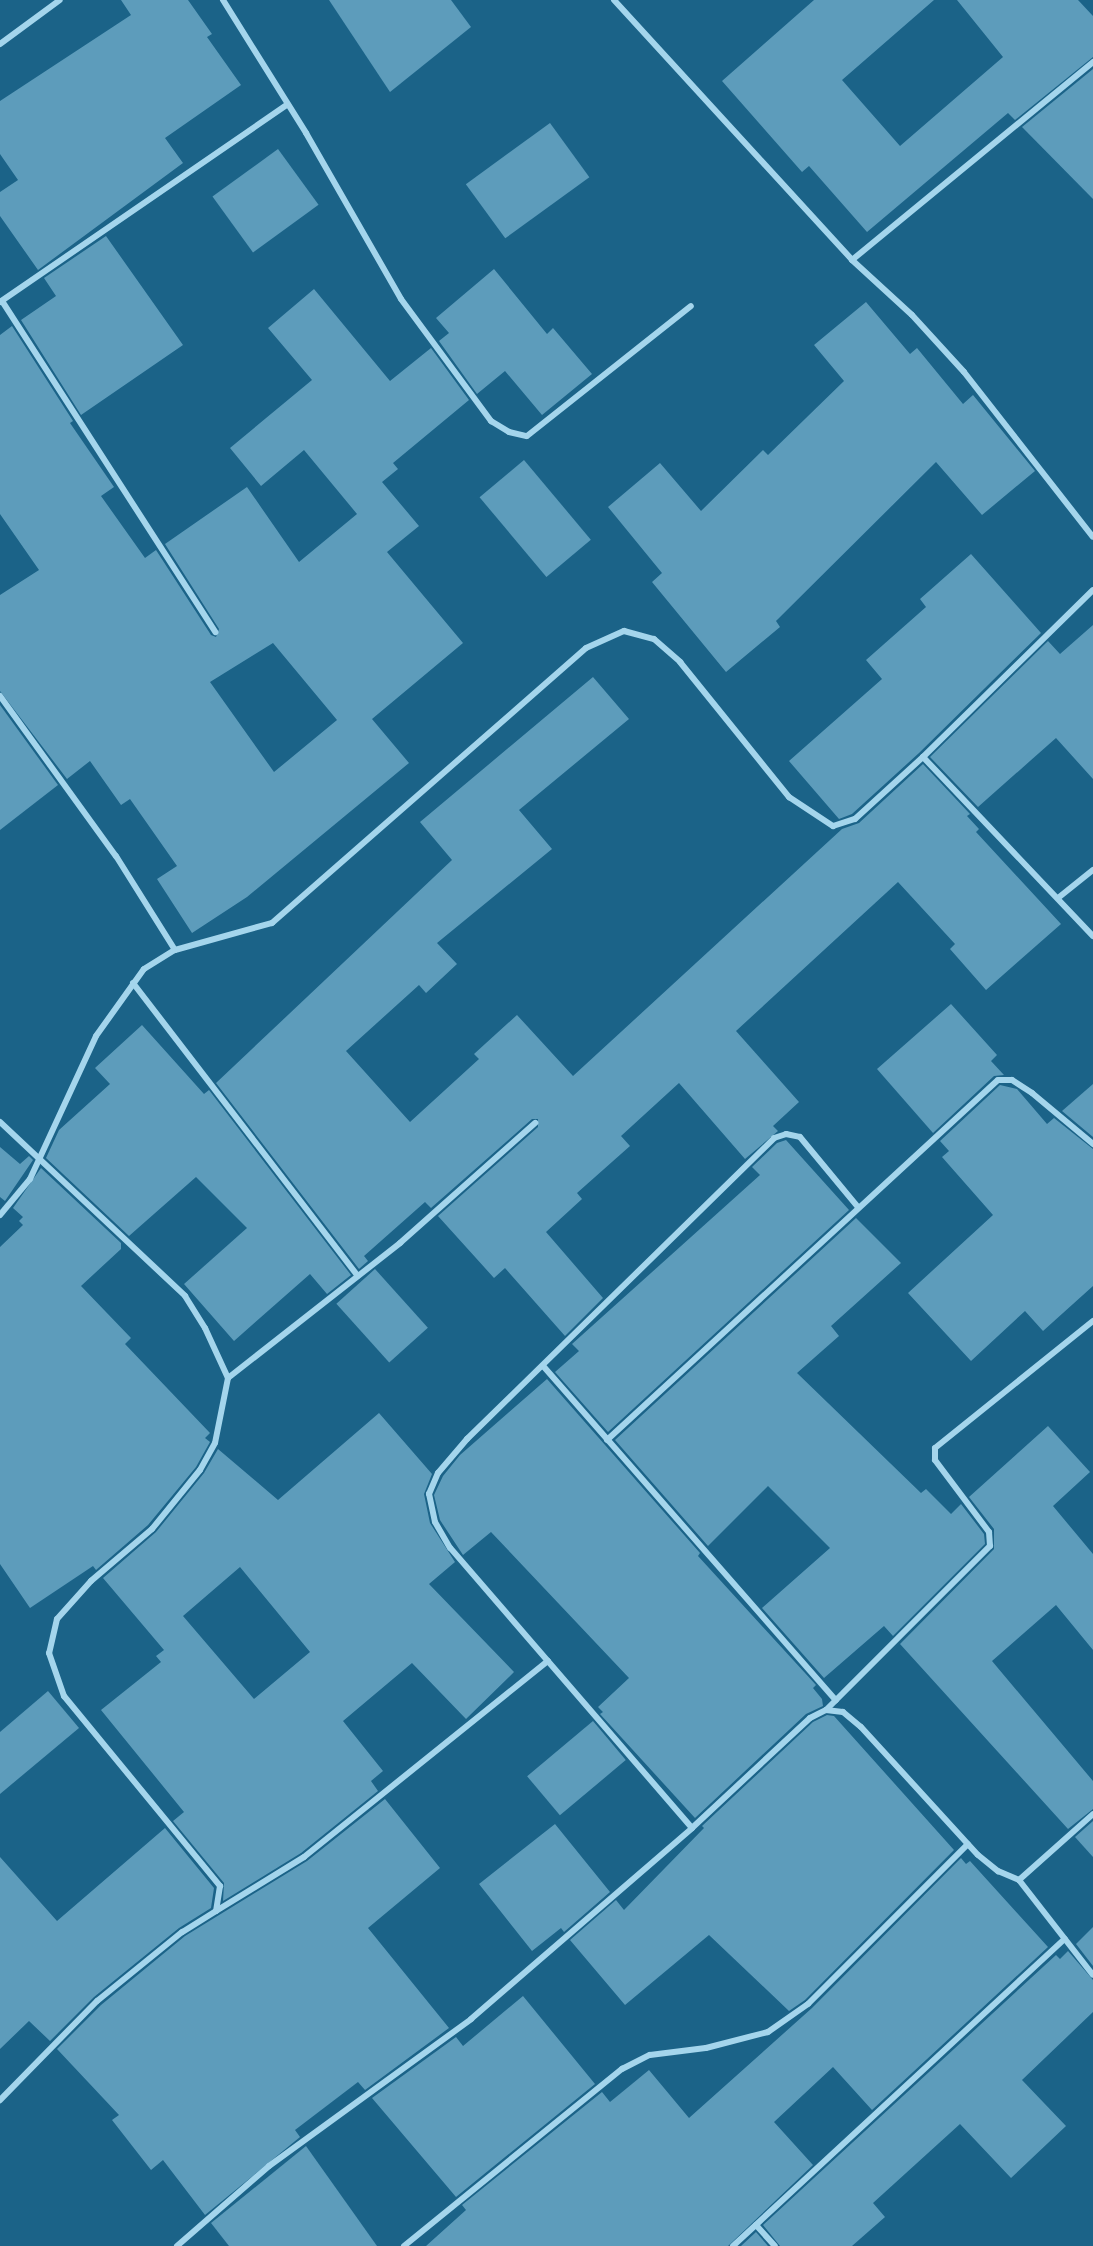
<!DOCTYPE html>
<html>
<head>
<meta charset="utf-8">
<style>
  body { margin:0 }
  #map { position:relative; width:1093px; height:2246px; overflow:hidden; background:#1b6388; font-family:Ubuntu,sans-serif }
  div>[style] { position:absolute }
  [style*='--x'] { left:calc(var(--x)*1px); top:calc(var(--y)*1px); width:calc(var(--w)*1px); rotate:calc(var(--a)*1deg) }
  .building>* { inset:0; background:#5d9cbb; transform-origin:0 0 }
  .minor>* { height:6px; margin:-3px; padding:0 3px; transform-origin:3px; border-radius:3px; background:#a4d5ec }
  span { translate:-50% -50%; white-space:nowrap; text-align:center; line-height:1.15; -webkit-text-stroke:4.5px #1b6388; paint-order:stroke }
</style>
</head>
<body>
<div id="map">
  <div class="building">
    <div style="clip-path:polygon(121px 0,188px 0,212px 34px,207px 37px,241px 85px,165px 138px,183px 163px,38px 270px,0 216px,0 192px,18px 180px,0 154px,0 101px,131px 15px)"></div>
    <div style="clip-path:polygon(329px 0,451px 0,471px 27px,390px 92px)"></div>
    <div style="clip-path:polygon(814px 0,934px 0,842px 80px,900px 146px,1003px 57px,957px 0,1078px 0,1093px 16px,1093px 57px,1015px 120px,1008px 113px,867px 232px,809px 166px,802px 172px,722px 81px)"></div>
    <div style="clip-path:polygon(1093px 69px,1093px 199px,1022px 127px)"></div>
    <div style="left:550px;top:123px;width:67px;height:104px;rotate:54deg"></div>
    <div style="left:278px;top:149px;width:69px;height:81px;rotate:54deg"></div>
    <div style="clip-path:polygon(106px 236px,183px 345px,81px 415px,21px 320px,56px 296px,44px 278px)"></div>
    <div style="clip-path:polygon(494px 269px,547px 334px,553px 328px,592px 374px,542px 415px,505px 371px,477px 394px,439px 341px,449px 333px,436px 318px)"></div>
    <div style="clip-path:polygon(evenodd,314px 289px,390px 381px,431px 348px,469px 400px,393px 463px,398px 469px,382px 482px,419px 526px,387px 552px,463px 643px,372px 719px,409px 763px,247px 897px,192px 933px,157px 879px,177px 866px,130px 799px,121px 805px,90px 761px,67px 779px,0 691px,0 595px,39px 570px,0 514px,0 335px,12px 326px,73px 421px,70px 423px,114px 487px,101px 496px,145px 558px,156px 550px,211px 635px,216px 637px,219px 629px,165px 544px,247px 487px,299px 562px,357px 514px,304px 450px,261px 486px,230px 448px,312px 380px,268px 328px,314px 289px,273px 643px,337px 720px,274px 772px,210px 682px,273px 643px)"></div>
    <div style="clip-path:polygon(866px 302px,910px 354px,917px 348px,963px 404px,973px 395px,1035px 471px,982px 515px,936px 462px,776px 621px,780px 627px,726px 672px,652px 582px,662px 573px,608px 507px,660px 463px,701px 511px,763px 450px,768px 455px,844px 381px,814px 345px)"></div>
    <div style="left:524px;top:460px;width:104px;height:58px;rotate:50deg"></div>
    <div style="clip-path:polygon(971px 554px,1041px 633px,919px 753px,852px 814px,839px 819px,789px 761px,882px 679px,866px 660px,926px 607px,920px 599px)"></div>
    <div style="clip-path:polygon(1093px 625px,1093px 779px,1056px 738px,978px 807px,930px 757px,1048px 641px,1060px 654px)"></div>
    <div style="clip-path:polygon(593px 677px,629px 719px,519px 810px,552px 849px,437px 943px,457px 964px,426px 993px,419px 985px,346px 1051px,410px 1122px,479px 1059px,474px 1054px,517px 1015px,573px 1076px,842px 829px,859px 823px,923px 764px,970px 814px,967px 816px,979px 829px,976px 832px,1061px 924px,986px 990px,950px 949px,955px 944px,898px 882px,736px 1031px,799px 1102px,773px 1126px,778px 1131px,745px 1159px,679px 1083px,621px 1136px,630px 1146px,577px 1193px,582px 1199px,546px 1232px,603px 1298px,565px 1336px,505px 1268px,494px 1278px,438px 1216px,538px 1127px,538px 1119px,532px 1119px,431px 1208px,425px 1202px,364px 1256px,368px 1261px,359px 1269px,216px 1083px,452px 860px,420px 822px)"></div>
    <div style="clip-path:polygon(0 705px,58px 785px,0 830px)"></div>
    <div style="clip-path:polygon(951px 1004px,997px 1055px,991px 1061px,1004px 1075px,994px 1076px,933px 1133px,877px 1069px)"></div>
    <div style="clip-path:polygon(142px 1025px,204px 1094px,209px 1090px,351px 1275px,327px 1294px,310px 1274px,234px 1341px,184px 1284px,247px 1228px,196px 1177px,129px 1236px,46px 1158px,59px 1130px,110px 1084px,95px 1068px)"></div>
    <div style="clip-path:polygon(1093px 1084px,1093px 1137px,1062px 1111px)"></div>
    <div style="clip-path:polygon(1000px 1085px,1017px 1089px,1047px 1124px,1054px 1118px,1093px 1149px,1093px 1286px,1043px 1331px,1025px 1311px,971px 1361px,908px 1293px,993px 1215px,942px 1157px,949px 1151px,940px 1141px)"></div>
    <div style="clip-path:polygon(786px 1140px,849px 1210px,608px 1432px,555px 1372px,579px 1351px,572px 1344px,760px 1175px,752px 1167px,777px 1143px)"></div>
    <div style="clip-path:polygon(0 1147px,20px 1164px,29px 1156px,33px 1160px,5px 1201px,0 1197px)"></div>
    <div style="clip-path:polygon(41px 1168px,121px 1243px,121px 1249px,81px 1286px,131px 1338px,125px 1344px,210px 1433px,205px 1438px,210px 1442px,196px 1467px,148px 1525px,96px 1570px,93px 1566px,30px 1608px,0 1564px,0 1247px,23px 1225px,19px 1221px,23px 1217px,13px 1208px)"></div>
    <div style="clip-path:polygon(856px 1218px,901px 1263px,831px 1326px,839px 1336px,797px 1373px,921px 1493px,926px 1489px,951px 1514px,961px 1504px,984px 1534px,985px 1544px,893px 1636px,884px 1626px,824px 1678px,762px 1608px,830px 1548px,768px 1486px,708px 1546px,615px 1440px)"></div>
    <div style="left:375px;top:1269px;width:79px;height:52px;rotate:48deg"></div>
    <div style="clip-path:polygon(547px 1379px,700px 1553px,698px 1556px,816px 1685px,813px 1688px,822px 1699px,823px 1706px,806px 1714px,695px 1818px,600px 1714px,603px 1712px,598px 1707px,629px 1678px,491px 1532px,463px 1555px,440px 1520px,434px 1495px,443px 1476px,460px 1455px)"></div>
    <div style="clip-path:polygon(evenodd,379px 1413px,432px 1474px,424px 1494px,430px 1523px,455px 1562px,429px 1584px,514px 1672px,466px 1719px,412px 1663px,343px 1721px,383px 1771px,371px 1781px,378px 1791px,301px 1853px,223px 1901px,224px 1883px,173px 1821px,184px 1812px,101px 1710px,161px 1662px,156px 1656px,164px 1650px,103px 1578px,156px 1532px,204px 1473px,218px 1449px,278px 1500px,379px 1413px,240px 1567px,310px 1652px,254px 1699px,183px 1616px,240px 1567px)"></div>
    <div style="clip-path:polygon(1048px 1426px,1090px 1472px,1053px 1506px,1093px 1554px,1093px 1650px,1056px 1605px,992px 1661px,1093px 1781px,1093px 1809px,1068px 1829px,900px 1644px,994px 1549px,994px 1529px,969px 1497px)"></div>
    <div style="clip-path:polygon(48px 1691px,79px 1728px,0 1794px,0 1732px)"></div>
    <div style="clip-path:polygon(827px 1715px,834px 1716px,954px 1850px,805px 2000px,789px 2011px,709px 1935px,625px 2005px,570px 1940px,616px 1900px,624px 1910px,704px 1828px,702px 1826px,813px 1722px)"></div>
    <div style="left:593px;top:1721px;width:51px;height:86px;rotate:50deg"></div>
    <div style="clip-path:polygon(385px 1799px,440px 1868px,368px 1928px,449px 2028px,365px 2090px,358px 2082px,295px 2130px,300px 2137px,205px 2215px,163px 2160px,151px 2170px,112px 2120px,119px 2115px,57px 2049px,101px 2005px,185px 1936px,307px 1861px)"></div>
    <div style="clip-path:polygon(1093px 1821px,1093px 1857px,1075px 1837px)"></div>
    <div style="clip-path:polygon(555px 1824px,610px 1892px,564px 1932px,561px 1928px,532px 1951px,479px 1884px)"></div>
    <div style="clip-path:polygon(165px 1828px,214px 1888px,211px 1908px,179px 1928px,94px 1997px,50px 2041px,29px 2021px,0 2049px,0 1857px,57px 1921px)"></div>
    <div style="clip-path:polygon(961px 1858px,966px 1864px,970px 1861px,1048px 1947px,872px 2110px,833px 2067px,774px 2122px,813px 2165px,728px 2246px,426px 2246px,466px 2210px,462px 2205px,602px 2092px,610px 2102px,649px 2070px,689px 2118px,812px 2008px)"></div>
    <div style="clip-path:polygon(1093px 1927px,1093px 1966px,1076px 1944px)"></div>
    <div style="clip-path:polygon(1068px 1951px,1093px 1980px,1093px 2012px,1022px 2080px,1066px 2126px,1011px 2178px,960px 2124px,873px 2203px,885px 2217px,852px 2246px,780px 2246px,763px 2225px,1056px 1955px,1060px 1959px)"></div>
    <div style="clip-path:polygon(523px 1996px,595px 2084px,456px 2197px,372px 2098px,456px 2037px,463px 2046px)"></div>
    <div style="clip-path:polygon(306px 2146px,377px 2246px,229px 2246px,211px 2223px)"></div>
    <div style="clip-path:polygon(756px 2232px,768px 2246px,741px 2246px)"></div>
  </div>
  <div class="minor">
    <div style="--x:223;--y:0;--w:157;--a:58"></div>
    <div style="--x:306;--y:133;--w:191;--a:60.2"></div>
    <div style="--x:401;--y:299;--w:152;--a:53.6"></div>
    <div style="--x:491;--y:421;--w:21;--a:31"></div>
    <div style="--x:509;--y:432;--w:18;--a:13"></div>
    <div style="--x:527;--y:436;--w:209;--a:-38.4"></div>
    <div style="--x:614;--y:0;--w:352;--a:47.5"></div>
    <div style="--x:852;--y:260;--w:81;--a:42.5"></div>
    <div style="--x:912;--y:315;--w:77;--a:47.6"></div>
    <div style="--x:964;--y:372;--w:209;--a:52"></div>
    <div style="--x:0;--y:44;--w:74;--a:-36.3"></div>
    <div style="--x:852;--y:260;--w:312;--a:-39.4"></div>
    <div style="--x:2;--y:301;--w:394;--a:57.2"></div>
    <div style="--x:0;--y:302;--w:349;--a:-34.5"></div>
    <div style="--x:0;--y:696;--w:198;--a:54.1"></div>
    <div style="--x:116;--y:856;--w:111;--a:57.9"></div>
    <div style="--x:923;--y:757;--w:238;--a:-44.5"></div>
    <div style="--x:1058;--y:898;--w:45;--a:-38.7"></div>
    <div style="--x:133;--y:983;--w:369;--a:52.5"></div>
    <div style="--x:0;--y:1122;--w:254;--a:43.2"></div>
    <div style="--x:185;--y:1296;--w:38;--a:58"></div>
    <div style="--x:205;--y:1328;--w:55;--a:65.3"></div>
    <div style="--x:228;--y:1378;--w:66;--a:101.3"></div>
    <div style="--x:215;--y:1443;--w:31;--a:119"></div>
    <div style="--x:200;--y:1470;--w:76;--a:129.1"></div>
    <div style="--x:152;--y:1529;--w:80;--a:139.6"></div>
    <div style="--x:91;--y:1581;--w:51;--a:131.8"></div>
    <div style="--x:57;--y:1619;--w:35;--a:103"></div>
    <div style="--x:49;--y:1653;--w:46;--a:70.8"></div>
    <div style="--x:64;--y:1696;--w:246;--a:50.6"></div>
    <div style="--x:220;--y:1886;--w:25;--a:99"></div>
    <div style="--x:216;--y:1911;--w:40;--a:148"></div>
    <div style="--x:182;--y:1932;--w:109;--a:140.9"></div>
    <div style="--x:97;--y:2001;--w:139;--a:134.4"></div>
    <div style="--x:0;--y:1215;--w:47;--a:-50.2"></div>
    <div style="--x:30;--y:1179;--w:157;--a:-65.2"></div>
    <div style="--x:96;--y:1036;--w:82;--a:-54.4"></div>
    <div style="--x:144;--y:969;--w:36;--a:-32"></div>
    <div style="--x:175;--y:950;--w:101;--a:-15.6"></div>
    <div style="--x:272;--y:923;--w:417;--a:-41.2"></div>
    <div style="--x:586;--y:648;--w:42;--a:-24.1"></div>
    <div style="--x:624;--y:631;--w:31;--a:15"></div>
    <div style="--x:654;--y:639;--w:35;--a:41"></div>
    <div style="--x:680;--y:662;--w:174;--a:51.1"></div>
    <div style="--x:789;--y:797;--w:53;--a:33.4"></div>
    <div style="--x:833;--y:826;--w:23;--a:-18"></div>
    <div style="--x:855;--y:819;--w:92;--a:-42.4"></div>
    <div style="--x:923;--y:757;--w:247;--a:46.5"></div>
    <div style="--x:544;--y:1367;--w:443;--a:48.8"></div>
    <div style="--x:228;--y:1378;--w:219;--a:-38.1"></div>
    <div style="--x:400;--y:1243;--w:181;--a:-41.6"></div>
    <div style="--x:607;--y:1440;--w:531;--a:-42.64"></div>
    <div style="--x:998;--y:1080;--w:14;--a:0"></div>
    <div style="--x:1012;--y:1080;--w:24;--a:33"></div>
    <div style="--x:1032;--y:1093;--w:80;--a:39.9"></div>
    <div style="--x:826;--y:1710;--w:232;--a:-45"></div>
    <div style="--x:990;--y:1546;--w:14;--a:-94"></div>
    <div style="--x:989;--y:1532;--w:90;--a:-126.9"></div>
    <div style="--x:935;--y:1460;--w:12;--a:-90"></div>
    <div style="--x:935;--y:1448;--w:203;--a:-38.8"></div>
    <div style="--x:692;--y:1828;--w:370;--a:-130.8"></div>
    <div style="--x:450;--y:1548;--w:30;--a:-120"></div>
    <div style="--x:435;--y:1522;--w:29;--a:-102"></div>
    <div style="--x:429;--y:1494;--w:23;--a:-67"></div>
    <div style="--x:438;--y:1473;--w:45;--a:-49.5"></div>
    <div style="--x:467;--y:1439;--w:430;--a:-44.4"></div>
    <div style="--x:774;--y:1138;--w:13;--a:-18"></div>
    <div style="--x:786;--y:1134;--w:14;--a:12"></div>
    <div style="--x:800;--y:1137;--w:91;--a:50.4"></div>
    <div style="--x:1019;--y:1880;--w:120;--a:52.1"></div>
    <div style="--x:216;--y:1911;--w:103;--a:-31.5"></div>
    <div style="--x:304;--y:1857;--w:313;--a:-38.8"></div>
    <div style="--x:756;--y:2225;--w:28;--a:48"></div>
    <div style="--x:177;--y:2246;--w:122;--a:-41"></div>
    <div style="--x:269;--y:2166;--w:250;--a:-36"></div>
    <div style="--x:471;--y:2019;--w:292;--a:-40.8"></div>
    <div style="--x:692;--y:1828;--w:161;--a:-43"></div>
    <div style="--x:810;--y:1718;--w:18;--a:-27"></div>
    <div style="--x:826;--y:1710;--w:17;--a:7"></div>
    <div style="--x:843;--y:1712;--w:23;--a:40"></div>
    <div style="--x:861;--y:1727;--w:173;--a:47.6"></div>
    <div style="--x:978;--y:1855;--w:26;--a:39"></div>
    <div style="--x:998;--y:1871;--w:23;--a:23"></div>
    <div style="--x:1019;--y:1880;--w:99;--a:-41.7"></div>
    <div style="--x:404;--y:2246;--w:281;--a:-39.1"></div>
    <div style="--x:622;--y:2069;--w:31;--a:-27"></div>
    <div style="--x:650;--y:2055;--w:56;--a:-7.1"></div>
    <div style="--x:706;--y:2048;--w:64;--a:-14.5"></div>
    <div style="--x:768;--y:2032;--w:49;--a:-35"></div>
    <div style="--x:808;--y:2004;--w:226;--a:-45"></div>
    <div style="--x:733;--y:2246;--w:452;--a:-42.8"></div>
  </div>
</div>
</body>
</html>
